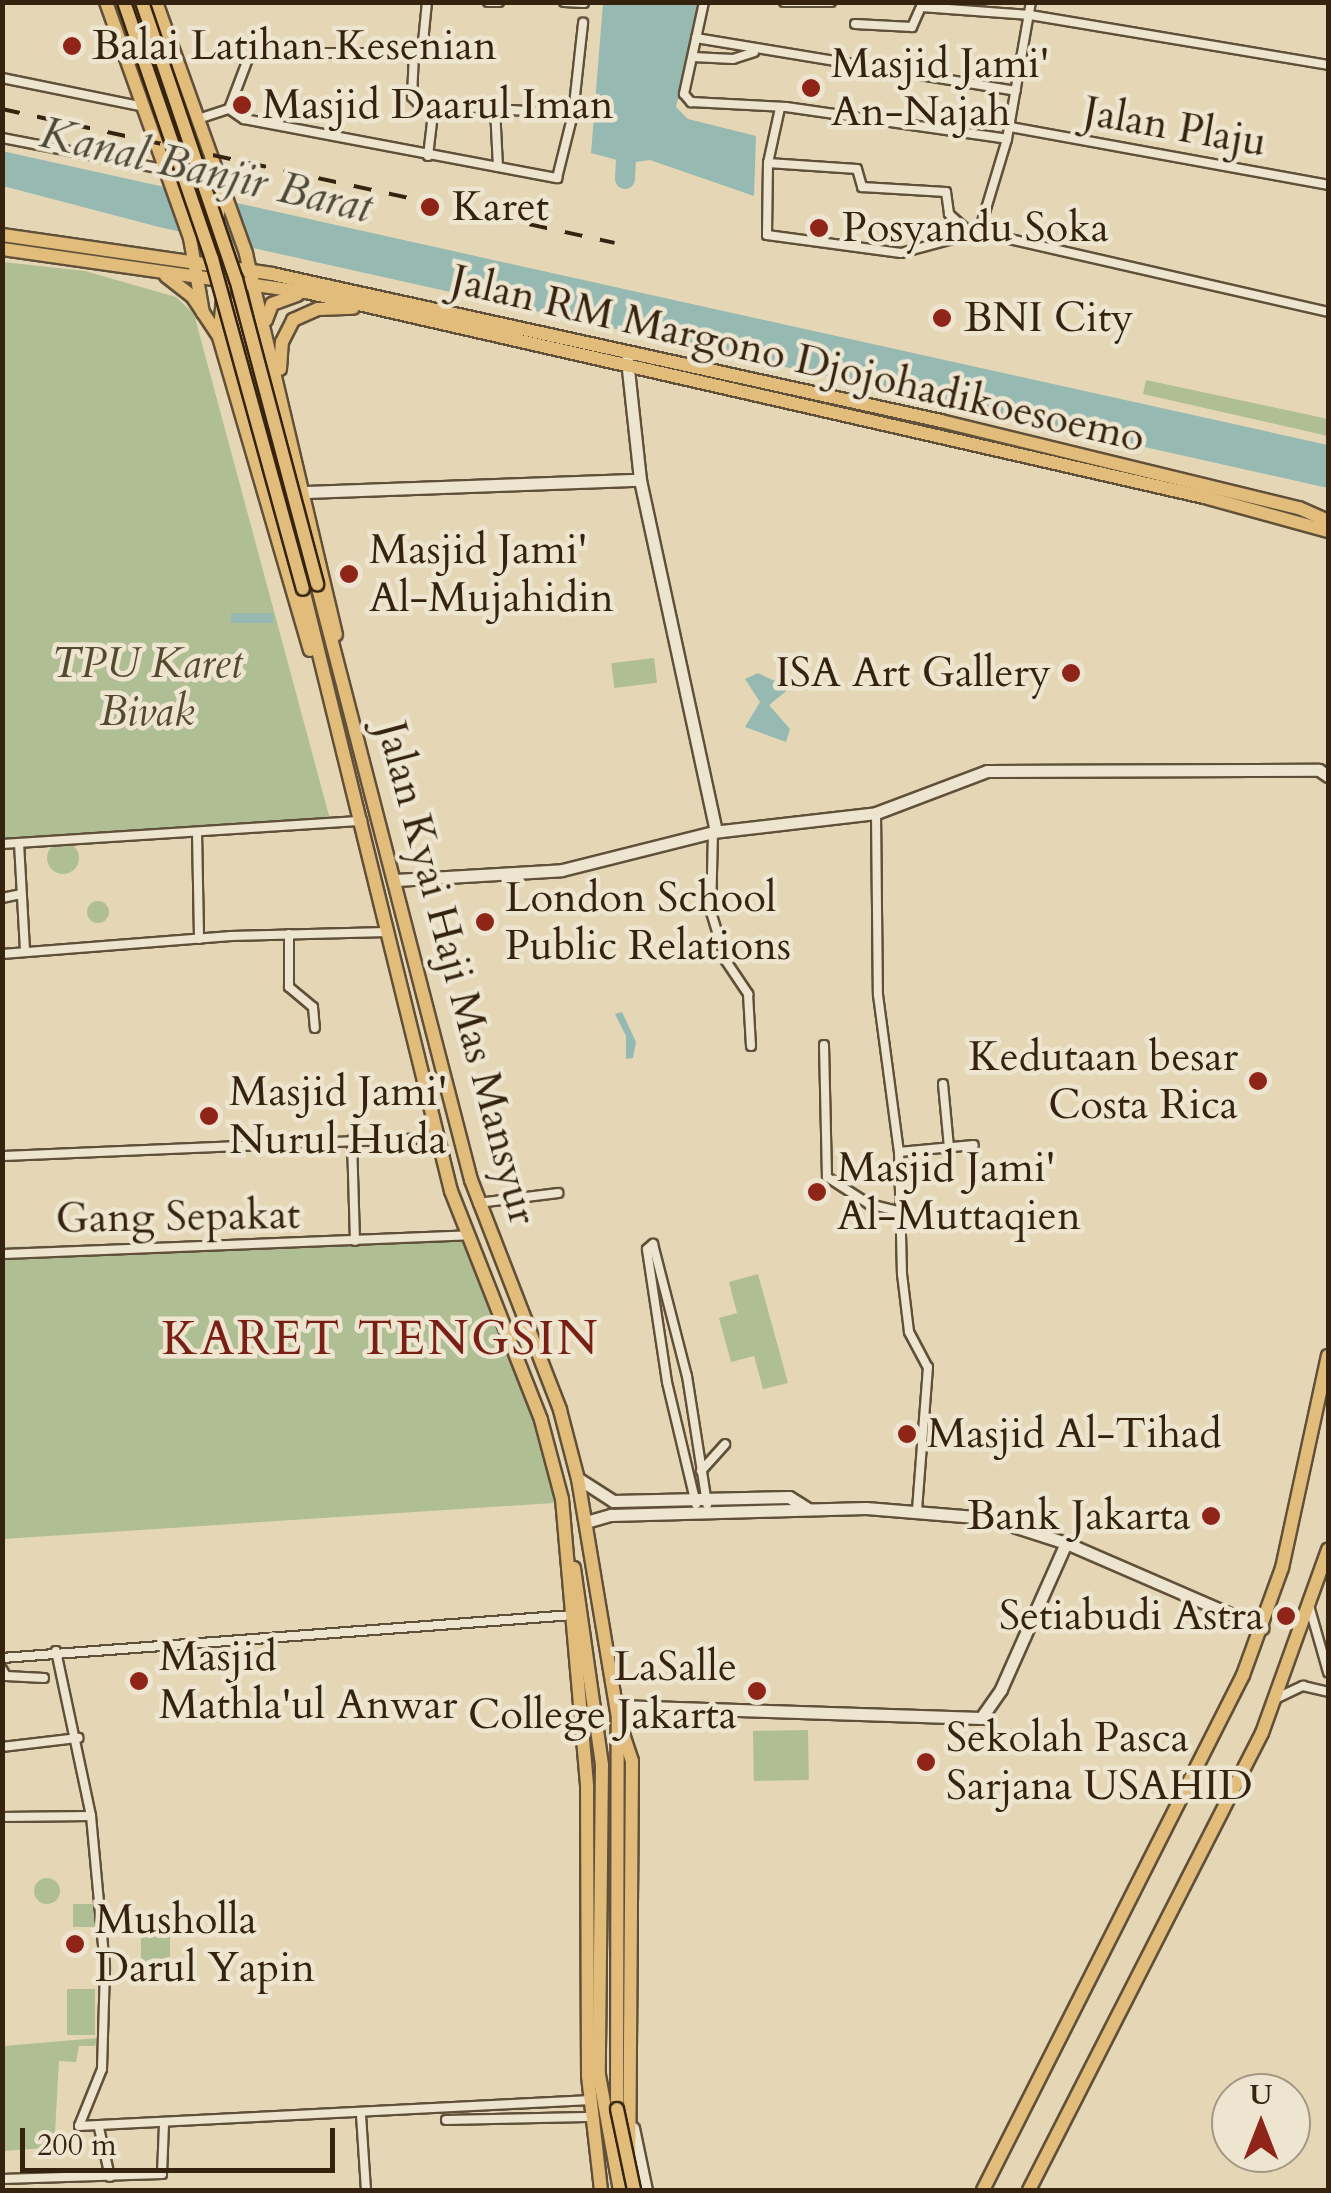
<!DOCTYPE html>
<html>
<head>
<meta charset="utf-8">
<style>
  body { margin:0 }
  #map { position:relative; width:1331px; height:2193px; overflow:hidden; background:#e5d7b6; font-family:Cardo,serif }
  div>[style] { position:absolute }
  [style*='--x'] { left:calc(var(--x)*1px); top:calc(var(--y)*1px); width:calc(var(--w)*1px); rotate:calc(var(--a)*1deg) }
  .green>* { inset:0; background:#afbf93; transform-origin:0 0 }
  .round { border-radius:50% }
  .water>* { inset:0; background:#96b9b2; transform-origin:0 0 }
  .river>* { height:20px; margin:-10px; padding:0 10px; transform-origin:10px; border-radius:10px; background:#96b9b2 }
  .roads { filter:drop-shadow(2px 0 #615039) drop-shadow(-2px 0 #615039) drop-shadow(0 2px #615039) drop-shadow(0 -2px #615039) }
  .street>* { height:8px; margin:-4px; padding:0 4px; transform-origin:4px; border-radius:4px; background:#eee5d0 }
  .secondary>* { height:11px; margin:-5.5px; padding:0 5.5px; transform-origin:5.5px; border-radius:5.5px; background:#eee5d0 }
  .primary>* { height:12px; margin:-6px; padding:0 6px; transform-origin:6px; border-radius:6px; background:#e2bc7b }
  .rail>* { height:4px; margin-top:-2px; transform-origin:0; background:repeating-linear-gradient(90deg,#35230f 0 18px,transparent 0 36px) }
  .bridges { filter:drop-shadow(2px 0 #35230f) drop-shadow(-2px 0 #35230f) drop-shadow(0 2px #35230f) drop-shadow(0 -2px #35230f) }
  .primary-bridge>* { height:12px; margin:-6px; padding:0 6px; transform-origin:6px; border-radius:6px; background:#e2bc7b }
  .dots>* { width:28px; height:28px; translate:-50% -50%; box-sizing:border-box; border:5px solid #eee5d0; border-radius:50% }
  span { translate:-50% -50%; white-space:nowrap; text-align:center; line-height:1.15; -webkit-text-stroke:9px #eee5d0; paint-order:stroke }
  .poi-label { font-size:42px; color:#35230f }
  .left { translate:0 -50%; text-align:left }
  .right { translate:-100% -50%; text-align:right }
  .street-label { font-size:42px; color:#35230f }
  .park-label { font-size:42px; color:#544a30; font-style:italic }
  .water-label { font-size:45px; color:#4d4838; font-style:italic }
  .quarter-label { font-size:48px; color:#7a1f14; letter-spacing:2.5px }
  .frame { position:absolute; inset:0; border:5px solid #35230f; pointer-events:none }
  .north { position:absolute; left:1211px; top:2073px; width:100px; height:100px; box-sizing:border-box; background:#eee5d0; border:2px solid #a49783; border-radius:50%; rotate:0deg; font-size:28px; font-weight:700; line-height:40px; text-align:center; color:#35230f }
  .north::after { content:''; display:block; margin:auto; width:35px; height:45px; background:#8f2418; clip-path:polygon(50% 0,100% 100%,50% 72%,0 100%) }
  .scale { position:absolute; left:20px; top:2128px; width:315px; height:45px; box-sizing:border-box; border:5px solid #35230f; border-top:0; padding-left:12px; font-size:30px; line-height:35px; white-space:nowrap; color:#35230f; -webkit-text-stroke:8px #eee5d0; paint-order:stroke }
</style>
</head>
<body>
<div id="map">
  <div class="green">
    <div style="clip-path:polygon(3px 262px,85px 271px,176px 297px,194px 314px,331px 823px,3px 839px)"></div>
    <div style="clip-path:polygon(1146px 380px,1328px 419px,1328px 436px,1143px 394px)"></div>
    <div style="left:654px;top:658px;width:25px;height:43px;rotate:83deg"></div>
    <div class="round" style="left:47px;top:842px;width:32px;height:32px"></div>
    <div class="round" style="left:87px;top:901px;width:22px;height:22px"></div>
    <div style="clip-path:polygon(472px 1233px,546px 1433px,554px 1503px,3px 1539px,2px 1247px)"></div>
    <div style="clip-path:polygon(758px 1274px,788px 1383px,763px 1389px,754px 1356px,731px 1362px,719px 1318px,737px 1313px,729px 1282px)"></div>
    <div style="left:808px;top:1730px;width:50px;height:55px;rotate:89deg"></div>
    <div class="round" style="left:34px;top:1878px;width:26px;height:26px"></div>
    <div style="left:73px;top:1904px;width:24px;height:23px"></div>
    <div style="left:170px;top:1923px;width:41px;height:29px;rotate:90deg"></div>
    <div style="left:67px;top:1989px;width:28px;height:46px"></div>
    <div style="clip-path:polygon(98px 2038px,95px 2046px,79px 2046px,76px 2062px,59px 2061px,55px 2133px,45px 2148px,3px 2151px,3px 2046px)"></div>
  </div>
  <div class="water">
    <div style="clip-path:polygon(603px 3px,700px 3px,676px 107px,688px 119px,756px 136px,754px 196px,650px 160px,628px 163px,591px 153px)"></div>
    <div style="clip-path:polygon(2px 151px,1328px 445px,1328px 488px,159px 227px,3px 186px)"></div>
    <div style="left:231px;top:613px;width:42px;height:10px"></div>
    <div style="clip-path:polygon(758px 673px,790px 688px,769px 705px,790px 729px,786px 742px,745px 727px,760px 702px,745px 679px)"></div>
    <div style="clip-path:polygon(622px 1012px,636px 1042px,633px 1058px,626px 1059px,626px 1036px,615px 1014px)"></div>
  </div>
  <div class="river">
    <div style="--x:625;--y:179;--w:43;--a:-87.3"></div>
  </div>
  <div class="roads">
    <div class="street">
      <div style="--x:488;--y:2;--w:11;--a:0"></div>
      <div style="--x:564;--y:2;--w:20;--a:3"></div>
      <div style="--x:704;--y:2;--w:94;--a:102.3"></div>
      <div style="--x:684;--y:94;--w:11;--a:49"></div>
      <div style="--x:691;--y:102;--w:95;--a:3"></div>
      <div style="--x:786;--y:107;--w:223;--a:8.2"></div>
      <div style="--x:784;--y:2;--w:47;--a:0"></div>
      <div style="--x:855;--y:24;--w:57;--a:3"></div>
      <div style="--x:912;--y:27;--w:22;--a:-66"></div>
      <div style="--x:921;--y:7;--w:109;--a:4.2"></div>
      <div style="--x:1030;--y:15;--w:302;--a:9.5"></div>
      <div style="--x:696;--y:38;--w:324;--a:9.4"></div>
      <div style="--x:414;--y:53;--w:8;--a:-7"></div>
      <div style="--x:422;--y:52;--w:50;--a:-84.3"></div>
      <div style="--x:693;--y:57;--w:40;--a:2.9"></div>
      <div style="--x:733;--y:59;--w:22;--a:-18"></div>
      <div style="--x:2;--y:78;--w:146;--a:11.5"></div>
      <div style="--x:495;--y:108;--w:59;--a:87.1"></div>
      <div style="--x:780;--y:108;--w:56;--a:102.3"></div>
      <div style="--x:768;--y:163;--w:72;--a:90.8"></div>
      <div style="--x:767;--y:235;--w:135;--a:7.7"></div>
      <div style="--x:901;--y:253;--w:81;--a:-15.1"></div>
      <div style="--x:979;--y:232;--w:358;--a:12.9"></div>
      <div style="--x:229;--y:109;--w:53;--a:-69.2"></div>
      <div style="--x:248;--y:59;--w:10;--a:-37"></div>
      <div style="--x:256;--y:53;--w:158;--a:0"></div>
      <div style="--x:414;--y:53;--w:44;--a:92.6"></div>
      <div style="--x:412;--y:97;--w:10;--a:45"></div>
      <div style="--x:419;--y:104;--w:154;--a:3.7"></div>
      <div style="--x:201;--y:118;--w:29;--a:-18"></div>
      <div style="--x:229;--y:109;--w:18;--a:34"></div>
      <div style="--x:244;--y:119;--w:319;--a:10.7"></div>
      <div style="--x:557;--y:178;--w:66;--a:-76"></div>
      <div style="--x:573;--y:114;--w:92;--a:-83.7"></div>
      <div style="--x:1010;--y:127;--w:323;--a:10.3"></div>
      <div style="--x:2;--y:138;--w:169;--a:10.9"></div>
      <div style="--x:428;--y:156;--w:51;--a:-83.3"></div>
      <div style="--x:768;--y:163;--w:89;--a:3.9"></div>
      <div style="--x:857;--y:169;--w:19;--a:74"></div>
      <div style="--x:862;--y:187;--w:84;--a:3.4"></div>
      <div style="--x:946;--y:192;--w:22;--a:82"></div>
      <div style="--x:949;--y:214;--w:27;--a:42"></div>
      <div style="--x:979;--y:232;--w:97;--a:-73.2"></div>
      <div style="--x:1007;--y:139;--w:139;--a:-80.1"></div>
      <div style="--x:876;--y:813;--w:182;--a:89.4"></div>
      <div style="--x:878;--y:995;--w:158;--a:82.4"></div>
      <div style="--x:899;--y:1152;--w:122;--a:88.6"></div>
      <div style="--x:902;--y:1274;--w:58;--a:83.1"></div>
      <div style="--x:909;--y:1332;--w:40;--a:62"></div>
      <div style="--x:928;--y:1367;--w:143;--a:94.4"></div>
      <div style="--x:197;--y:832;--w:107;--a:88.9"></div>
      <div style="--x:713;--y:832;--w:80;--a:91.4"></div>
      <div style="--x:711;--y:912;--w:51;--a:73"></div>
      <div style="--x:726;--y:961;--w:40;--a:56"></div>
      <div style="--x:748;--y:994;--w:52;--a:86.7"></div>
      <div style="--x:19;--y:843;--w:109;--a:86.8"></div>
      <div style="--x:2;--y:844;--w:361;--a:-3.7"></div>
      <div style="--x:2;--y:898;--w:19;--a:-12"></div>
      <div style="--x:289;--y:934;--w:53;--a:90"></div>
      <div style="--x:289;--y:987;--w:31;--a:40"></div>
      <div style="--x:313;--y:1007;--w:21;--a:85"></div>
      <div style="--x:2;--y:954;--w:230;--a:-4.5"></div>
      <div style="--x:231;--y:936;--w:156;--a:-1.5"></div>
      <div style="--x:824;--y:1045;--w:132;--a:88.7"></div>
      <div style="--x:827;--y:1177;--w:50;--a:32.7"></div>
      <div style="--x:869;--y:1204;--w:32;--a:14"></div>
      <div style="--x:943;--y:1084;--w:63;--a:84.6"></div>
      <div style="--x:352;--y:1140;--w:101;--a:88.3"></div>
      <div style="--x:899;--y:1152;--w:75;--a:-5.3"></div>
      <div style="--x:2;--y:1156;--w:435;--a:-2.4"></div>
      <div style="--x:478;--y:1203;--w:81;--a:-7.1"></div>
      <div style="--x:2;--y:1254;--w:464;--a:-2.3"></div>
      <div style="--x:701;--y:1471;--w:36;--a:-48"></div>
      <div style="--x:696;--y:1504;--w:125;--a:-103.4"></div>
      <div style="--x:667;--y:1382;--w:134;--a:-98.6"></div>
      <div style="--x:647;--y:1249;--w:8;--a:-40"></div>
      <div style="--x:653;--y:1244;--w:136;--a:75.6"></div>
      <div style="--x:687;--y:1376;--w:130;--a:81.1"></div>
      <div style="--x:1310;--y:1609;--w:66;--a:74.1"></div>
      <div style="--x:56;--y:1651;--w:169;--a:78"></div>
      <div style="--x:91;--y:1816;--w:153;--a:84.7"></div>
      <div style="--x:105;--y:1968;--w:101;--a:91.7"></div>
      <div style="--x:102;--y:2069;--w:61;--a:112"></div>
      <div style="--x:79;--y:2126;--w:511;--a:-2.92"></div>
      <div style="--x:2;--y:1658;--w:572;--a:-4.31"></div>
      <div style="--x:2;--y:1669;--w:8;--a:60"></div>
      <div style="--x:6;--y:1676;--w:38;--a:3"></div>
      <div style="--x:1277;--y:1698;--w:29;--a:-25"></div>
      <div style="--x:1303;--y:1686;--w:26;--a:13"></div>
      <div style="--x:2;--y:1747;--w:77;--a:-6.8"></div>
      <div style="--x:2;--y:1817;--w:89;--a:-0.6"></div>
      <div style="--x:361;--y:2115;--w:75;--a:86.2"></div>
      <div style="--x:446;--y:2120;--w:144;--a:-1.2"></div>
      <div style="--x:99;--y:2128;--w:50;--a:77.3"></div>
      <div style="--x:2;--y:2179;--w:160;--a:-1.8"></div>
      <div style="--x:162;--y:2174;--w:50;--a:-87.7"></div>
    </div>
    <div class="secondary">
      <div style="--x:627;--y:360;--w:121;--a:83.8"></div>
      <div style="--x:640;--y:480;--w:359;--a:77.8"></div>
      <div style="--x:305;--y:492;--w:335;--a:-2.1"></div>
      <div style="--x:396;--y:880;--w:166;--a:-3.4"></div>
      <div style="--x:562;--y:870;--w:156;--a:-14.1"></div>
      <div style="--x:713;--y:832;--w:164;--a:-6.6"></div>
      <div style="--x:876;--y:813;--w:119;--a:-20.7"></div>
      <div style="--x:987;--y:771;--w:332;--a:-0.2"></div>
      <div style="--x:1319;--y:770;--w:11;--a:34"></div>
      <div style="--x:579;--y:1479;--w:40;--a:32.9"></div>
      <div style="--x:613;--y:1501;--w:176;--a:-1.3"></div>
      <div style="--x:789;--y:1497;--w:22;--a:32"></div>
      <div style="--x:586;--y:1522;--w:26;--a:-16"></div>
      <div style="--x:611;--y:1515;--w:255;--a:-1.6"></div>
      <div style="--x:866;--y:1508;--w:122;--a:4.7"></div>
      <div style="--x:988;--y:1518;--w:82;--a:17.8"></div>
      <div style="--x:1066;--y:1543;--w:214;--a:23.4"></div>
      <div style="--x:617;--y:1706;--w:364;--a:1.9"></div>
      <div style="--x:981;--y:1718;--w:35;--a:-55"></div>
      <div style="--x:1001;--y:1689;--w:160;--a:-66"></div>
      <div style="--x:633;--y:2128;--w:63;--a:78.2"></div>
    </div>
    <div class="primary">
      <div style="--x:106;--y:2;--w:251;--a:70.4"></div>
      <div style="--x:190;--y:238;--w:76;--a:80.2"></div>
      <div style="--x:156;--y:2;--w:268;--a:70.3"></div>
      <div style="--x:246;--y:254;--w:391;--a:76.7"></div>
      <div style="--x:2;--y:235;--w:273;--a:8.2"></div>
      <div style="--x:272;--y:274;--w:685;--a:12.39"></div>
      <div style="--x:941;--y:421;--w:368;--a:13.7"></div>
      <div style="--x:1299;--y:508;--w:32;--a:24"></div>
      <div style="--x:2;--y:249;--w:307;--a:8.1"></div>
      <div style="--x:306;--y:292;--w:925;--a:12.86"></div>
      <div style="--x:1208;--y:498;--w:124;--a:15.4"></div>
      <div style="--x:210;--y:257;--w:70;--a:-79.3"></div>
      <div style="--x:166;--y:276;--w:33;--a:38"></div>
      <div style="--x:192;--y:296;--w:47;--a:56.3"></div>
      <div style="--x:224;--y:290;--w:47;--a:96.1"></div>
      <div style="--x:219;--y:337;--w:326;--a:73.8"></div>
      <div style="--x:266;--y:320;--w:17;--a:-69"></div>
      <div style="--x:272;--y:304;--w:27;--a:-20"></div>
      <div style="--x:280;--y:369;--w:27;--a:-86"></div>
      <div style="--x:282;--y:342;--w:25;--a:-63"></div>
      <div style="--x:293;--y:320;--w:27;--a:-24"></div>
      <div style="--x:318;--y:309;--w:35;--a:-2"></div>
      <div style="--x:317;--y:584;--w:616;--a:75.51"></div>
      <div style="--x:471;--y:1180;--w:247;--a:68.8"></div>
      <div style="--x:560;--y:1410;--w:71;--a:75.4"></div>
      <div style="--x:578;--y:1479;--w:243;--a:80.5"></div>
      <div style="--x:618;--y:1719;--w:44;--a:71.6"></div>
      <div style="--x:632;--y:1761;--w:392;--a:90.4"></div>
      <div style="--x:303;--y:589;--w:620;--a:76.19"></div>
      <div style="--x:451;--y:1191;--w:246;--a:68.5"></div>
      <div style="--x:541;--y:1420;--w:82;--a:75.1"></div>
      <div style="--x:562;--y:1499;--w:289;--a:85"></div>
      <div style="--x:587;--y:1787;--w:289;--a:89.8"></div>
      <div style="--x:588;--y:2076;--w:115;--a:83.5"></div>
      <div style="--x:574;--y:1568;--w:199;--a:81.9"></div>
      <div style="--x:602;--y:1765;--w:310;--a:90.6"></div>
      <div style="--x:599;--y:2075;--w:117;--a:79.7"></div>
      <div style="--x:617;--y:2109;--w:390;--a:-89.9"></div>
      <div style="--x:983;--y:2190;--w:577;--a:-63.21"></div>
      <div style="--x:1243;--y:1675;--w:114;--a:-70"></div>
      <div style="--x:1282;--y:1568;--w:217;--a:-77.8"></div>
      <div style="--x:1029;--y:2190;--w:513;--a:-62.99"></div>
      <div style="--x:1262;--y:1733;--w:195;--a:-70.2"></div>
    </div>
  </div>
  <div class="rail">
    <div style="--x:2;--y:109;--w:627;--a:12.33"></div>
  </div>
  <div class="bridges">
    <div class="primary-bridge">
      <div style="--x:124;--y:2;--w:272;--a:71.1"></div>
      <div style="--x:212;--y:259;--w:342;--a:74.6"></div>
      <div style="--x:142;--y:2;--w:293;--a:71.3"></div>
      <div style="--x:236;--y:279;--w:316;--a:75.1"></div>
      <div style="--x:617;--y:2109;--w:83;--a:78.1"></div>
    </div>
  </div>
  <div class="dots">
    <div style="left:72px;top:46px;background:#8f2418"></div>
    <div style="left:811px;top:88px;background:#8f2418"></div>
    <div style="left:242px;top:105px;background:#8f2418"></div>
    <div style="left:430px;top:207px;background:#8f2418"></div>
    <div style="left:819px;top:228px;background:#8f2418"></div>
    <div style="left:942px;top:318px;background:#8f2418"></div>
    <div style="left:349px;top:574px;background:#8f2418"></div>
    <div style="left:1071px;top:673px;background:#8f2418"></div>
    <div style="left:485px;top:922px;background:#8f2418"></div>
    <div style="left:1258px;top:1081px;background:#8f2418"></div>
    <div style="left:209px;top:1116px;background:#8f2418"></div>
    <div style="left:817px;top:1192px;background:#8f2418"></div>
    <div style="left:907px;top:1434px;background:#8f2418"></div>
    <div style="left:1211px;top:1516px;background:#8f2418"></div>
    <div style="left:1286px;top:1616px;background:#8f2418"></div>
    <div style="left:139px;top:1681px;background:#8f2418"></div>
    <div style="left:757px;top:1691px;background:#8f2418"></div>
    <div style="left:926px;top:1762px;background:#8f2418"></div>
    <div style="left:75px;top:1944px;background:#8f2418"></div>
  </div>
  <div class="poi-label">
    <span class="left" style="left:92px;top:46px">Balai Latihan Kesenian</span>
    <span class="left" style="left:831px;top:88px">Masjid Jami'<br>An-Najah</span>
    <span class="left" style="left:262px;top:105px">Masjid Daarul Iman</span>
    <span class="left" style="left:452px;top:207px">Karet</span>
    <span class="left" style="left:842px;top:228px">Posyandu Soka</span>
    <span class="left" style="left:964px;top:318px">BNI City</span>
    <span class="left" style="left:369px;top:574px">Masjid Jami'<br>Al-Mujahidin</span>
    <span class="right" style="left:1051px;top:673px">ISA Art Gallery</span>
    <span class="left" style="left:505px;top:922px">London School<br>Public Relations</span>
    <span class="right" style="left:1238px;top:1081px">Kedutaan besar<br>Costa Rica</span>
    <span class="left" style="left:229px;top:1116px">Masjid Jami'<br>Nurul Huda</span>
    <span class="left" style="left:837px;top:1192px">Masjid Jami'<br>Al-Muttaqien</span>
    <span class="left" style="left:927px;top:1434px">Masjid Al-Tihad</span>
    <span class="right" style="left:1191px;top:1516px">Bank Jakarta</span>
    <span class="right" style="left:1264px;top:1616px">Setiabudi Astra</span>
    <span class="left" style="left:159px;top:1681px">Masjid<br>Mathla'ul Anwar</span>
    <span class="right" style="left:737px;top:1691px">LaSalle<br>College Jakarta</span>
    <span class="left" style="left:946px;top:1762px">Sekolah Pasca<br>Sarjana USAHID</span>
    <span class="left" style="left:95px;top:1944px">Musholla<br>Darul Yapin</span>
  </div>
  <div class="street-label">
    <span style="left:1175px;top:127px;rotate:10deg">Jalan Plaju</span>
    <span style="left:798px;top:359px;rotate:13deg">Jalan RM Margono Djojohadikoesoemo</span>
    <span style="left:457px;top:973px;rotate:75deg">Jalan Kyai Haji Mas Mansyur</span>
    <span style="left:178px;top:1217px;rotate:-1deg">Gang Sepakat</span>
  </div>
  <div class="park-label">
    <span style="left:147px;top:688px">TPU Karet<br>Bivak</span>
  </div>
  <div class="water-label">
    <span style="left:206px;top:170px;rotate:13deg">Kanal Banjir Barat</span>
  </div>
  <div class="quarter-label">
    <span style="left:381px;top:1339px">KARET TENGSIN</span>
  </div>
  <div class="frame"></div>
  <div class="north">U</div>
  <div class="scale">200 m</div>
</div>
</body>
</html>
